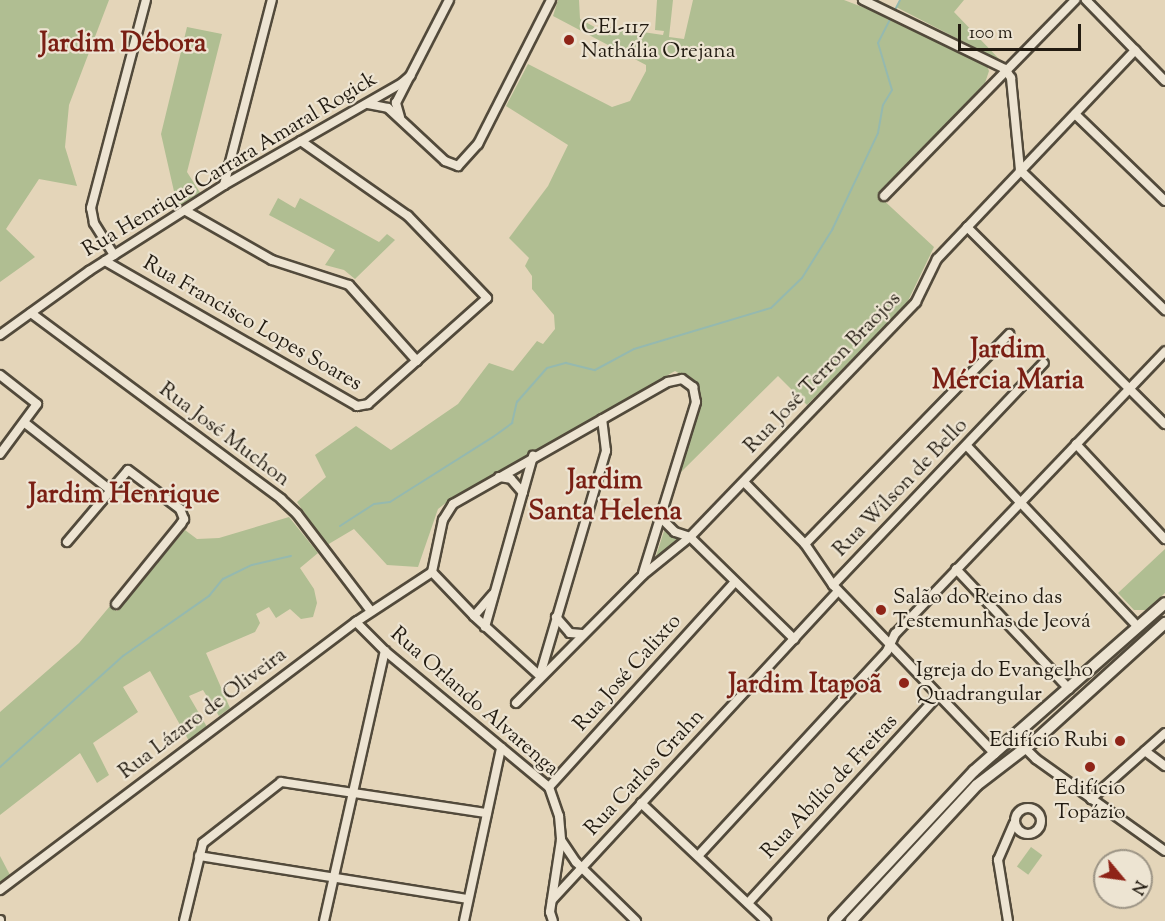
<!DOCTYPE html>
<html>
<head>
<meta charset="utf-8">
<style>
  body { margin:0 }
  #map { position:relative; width:1165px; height:921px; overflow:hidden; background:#e4d5b9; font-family:"Sorts Mill Goudy",serif }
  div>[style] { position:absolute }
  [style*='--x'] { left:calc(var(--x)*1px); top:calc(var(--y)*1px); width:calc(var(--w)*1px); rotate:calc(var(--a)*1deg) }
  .green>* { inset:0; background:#b0be92; transform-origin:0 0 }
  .stream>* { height:2px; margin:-1px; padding:0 1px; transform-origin:1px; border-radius:1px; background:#95b9af }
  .roads { filter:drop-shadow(2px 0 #524a3b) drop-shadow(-2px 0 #524a3b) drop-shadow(0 2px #524a3b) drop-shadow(0 -2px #524a3b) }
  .minor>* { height:8px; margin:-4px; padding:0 4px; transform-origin:4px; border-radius:4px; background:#ede4d2 }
  .minor>.ring { margin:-4px; padding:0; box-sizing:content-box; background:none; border:8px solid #ede4d2; border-radius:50% }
  .tertiary>* { height:10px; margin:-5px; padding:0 5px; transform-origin:5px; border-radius:5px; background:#ede4d2 }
  .dots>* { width:16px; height:16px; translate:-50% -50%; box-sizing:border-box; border:3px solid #ede4d2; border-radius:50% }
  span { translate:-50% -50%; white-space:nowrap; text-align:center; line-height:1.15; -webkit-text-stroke:4.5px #ede4d2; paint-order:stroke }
  .poi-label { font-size:21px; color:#221b11 }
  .left { translate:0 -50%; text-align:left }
  .right { translate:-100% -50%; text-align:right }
  .street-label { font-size:21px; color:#221b11 }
  .district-label { font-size:27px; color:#7a1f14; font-weight:700 }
  .north { position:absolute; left:1093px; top:849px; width:60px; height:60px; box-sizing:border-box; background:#ede4d2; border:2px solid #9c9485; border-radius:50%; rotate:119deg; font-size:16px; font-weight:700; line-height:24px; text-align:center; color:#221b11 }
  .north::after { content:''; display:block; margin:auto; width:21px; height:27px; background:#8f2418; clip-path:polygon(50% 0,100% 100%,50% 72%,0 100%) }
  .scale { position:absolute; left:958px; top:24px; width:123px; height:27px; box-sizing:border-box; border:3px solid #221b11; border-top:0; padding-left:8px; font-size:18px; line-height:21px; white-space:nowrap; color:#221b11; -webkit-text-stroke:4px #ede4d2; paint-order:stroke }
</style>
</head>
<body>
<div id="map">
  <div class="green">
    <div style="clip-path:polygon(0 0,109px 0,69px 105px,65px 147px,77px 186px,39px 179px,6px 229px,35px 257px,0 282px)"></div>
    <div style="clip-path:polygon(558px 0,579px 0,580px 19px,600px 30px,602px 26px,663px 35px,664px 31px,655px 30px,657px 0,673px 0,669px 37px,684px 39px,693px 0,844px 0,891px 18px,986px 64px,989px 71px,985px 83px,879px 196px,934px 247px,907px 303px,807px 405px,778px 376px,679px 474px,702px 399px,695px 382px,675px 371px,447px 502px,438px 509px,418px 567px,387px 565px,354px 529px,327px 545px,297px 502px,326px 477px,315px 455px,356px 426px,391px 450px,458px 404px,489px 363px,513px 371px,537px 341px,543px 344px,555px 329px,554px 315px,532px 289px,532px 276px,525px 266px,529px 258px,509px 238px,548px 186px,568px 145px,506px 106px,528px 64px,612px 107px,630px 101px,646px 71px,646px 65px,553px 16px)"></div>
    <div style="clip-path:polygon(900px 0,964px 0,954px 12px,1001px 61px,896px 7px)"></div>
    <div style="clip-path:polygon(187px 27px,222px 34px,187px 172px,201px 194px,178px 209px,161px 134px)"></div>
    <div style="clip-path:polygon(278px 198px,295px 208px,300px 198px,379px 242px,387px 234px,395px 240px,355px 279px,344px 270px,325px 265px,335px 250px,269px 215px)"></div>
    <div style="clip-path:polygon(289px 517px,318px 553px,300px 568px,314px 589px,317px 603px,313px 617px,301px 619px,290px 609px,276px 618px,269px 607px,256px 614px,260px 623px,255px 632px,206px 653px,230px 708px,219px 716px,203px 690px,189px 696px,207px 727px,189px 741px,150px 671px,123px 687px,138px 712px,93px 743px,109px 775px,97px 783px,80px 753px,0 815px,0 712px,79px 643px,110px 606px,117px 611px,185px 530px,197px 539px,219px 538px)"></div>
    <div style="clip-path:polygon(664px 531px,679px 540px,657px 557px,656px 556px)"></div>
    <div style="clip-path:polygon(1165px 549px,1165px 593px,1147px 610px,1134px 610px,1118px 593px)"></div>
    <div style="left:1031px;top:847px;width:14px;height:24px;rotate:36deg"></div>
    <div style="clip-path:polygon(0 856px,10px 875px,0 883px)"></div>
  </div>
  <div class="stream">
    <div style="--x:894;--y:12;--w:13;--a:-63"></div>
    <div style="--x:340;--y:526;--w:40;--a:-32.9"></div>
    <div style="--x:374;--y:504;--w:16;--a:-7"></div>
    <div style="--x:390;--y:502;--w:122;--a:-32.3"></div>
    <div style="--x:493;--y:437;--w:24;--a:-36"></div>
    <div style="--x:512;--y:423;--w:22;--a:-77"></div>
    <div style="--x:517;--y:402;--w:45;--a:-48.6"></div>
    <div style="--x:547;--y:368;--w:20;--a:-15"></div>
    <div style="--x:566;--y:363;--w:30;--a:14"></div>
    <div style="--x:595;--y:370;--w:44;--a:-28.3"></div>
    <div style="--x:634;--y:349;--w:143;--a:-16.7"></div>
    <div style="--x:771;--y:308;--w:43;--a:-44.1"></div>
    <div style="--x:802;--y:278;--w:57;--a:-58"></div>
    <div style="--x:832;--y:230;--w:107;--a:-64.6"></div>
    <div style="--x:878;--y:133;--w:28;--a:-80"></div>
    <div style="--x:883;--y:105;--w:17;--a:-59"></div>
    <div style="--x:892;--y:90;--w:49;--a:-106.6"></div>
    <div style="--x:878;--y:43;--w:29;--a:-63"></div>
    <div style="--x:0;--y:767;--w:166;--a:-42.1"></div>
    <div style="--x:123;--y:656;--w:105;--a:-34.9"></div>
    <div style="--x:209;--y:596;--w:22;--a:-51"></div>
    <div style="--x:223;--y:579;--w:32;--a:-26"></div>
    <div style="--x:252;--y:565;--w:40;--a:-13"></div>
  </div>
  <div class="roads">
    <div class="minor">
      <div style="--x:863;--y:0;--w:158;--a:25.9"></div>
      <div style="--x:1005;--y:69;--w:11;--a:56"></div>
      <div style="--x:1011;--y:78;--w:92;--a:84.4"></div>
      <div style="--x:1020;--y:170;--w:202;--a:44"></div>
      <div style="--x:1086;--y:0;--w:113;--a:45.7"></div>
      <div style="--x:368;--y:104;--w:20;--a:11"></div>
      <div style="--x:388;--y:108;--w:78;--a:42.9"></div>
      <div style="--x:445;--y:161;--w:14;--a:21"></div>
      <div style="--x:458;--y:166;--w:30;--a:-48"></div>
      <div style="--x:478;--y:144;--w:161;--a:-63.1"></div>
      <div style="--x:1075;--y:114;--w:125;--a:44"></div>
      <div style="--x:400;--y:117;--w:15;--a:-106"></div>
      <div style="--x:396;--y:103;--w:27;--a:-63"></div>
      <div style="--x:224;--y:185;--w:191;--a:-75.5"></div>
      <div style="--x:884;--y:196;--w:274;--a:-45.7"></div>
      <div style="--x:186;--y:211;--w:99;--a:29.7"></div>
      <div style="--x:272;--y:260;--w:81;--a:18"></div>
      <div style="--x:349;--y:285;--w:102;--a:48.2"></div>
      <div style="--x:967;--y:227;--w:279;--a:44.9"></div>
      <div style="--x:114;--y:255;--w:38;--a:-122"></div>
      <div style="--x:94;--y:223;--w:15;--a:-101"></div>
      <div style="--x:91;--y:208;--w:215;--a:-75.2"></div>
      <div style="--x:105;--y:261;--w:291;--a:29.9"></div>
      <div style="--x:357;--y:406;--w:11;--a:-10"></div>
      <div style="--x:368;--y:404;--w:159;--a:-41.7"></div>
      <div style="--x:487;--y:298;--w:114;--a:-133.9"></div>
      <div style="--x:408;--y:216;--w:131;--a:-145"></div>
      <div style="--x:31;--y:313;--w:312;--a:36.6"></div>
      <div style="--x:281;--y:499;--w:22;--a:43"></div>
      <div style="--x:297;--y:514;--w:122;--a:52.7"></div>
      <div style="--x:0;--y:335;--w:110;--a:-35.7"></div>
      <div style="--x:89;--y:271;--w:160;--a:-32.5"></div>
      <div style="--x:224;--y:185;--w:205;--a:-29.8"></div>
      <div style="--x:402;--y:83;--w:11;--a:-41"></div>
      <div style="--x:410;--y:76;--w:85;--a:-62.8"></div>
      <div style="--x:0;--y:375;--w:47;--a:38.1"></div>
      <div style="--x:37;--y:404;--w:62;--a:126.5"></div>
      <div style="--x:25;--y:423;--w:107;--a:38.2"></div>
      <div style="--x:1076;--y:444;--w:130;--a:46.9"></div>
      <div style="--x:967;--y:446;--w:249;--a:46.6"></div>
      <div style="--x:499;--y:477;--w:12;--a:9"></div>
      <div style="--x:511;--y:479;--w:18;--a:49"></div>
      <div style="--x:744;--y:482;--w:87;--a:45.5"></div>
      <div style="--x:805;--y:544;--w:50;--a:55.7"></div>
      <div style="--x:833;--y:585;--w:234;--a:46.2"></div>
      <div style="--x:662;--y:519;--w:18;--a:45"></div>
      <div style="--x:675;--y:532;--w:16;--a:18"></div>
      <div style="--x:690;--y:537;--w:146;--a:44.4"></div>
      <div style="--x:67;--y:542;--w:94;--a:-49.7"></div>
      <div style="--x:128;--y:470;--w:65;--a:36.9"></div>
      <div style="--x:180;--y:509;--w:11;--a:68"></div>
      <div style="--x:184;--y:519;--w:6;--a:121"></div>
      <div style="--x:181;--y:524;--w:103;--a:129.1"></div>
      <div style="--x:805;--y:544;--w:293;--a:-45.8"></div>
      <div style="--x:956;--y:569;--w:165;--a:46.7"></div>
      <div style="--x:432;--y:572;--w:53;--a:-78.1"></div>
      <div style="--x:443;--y:520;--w:19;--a:-58"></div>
      <div style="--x:453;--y:504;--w:247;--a:-29.6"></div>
      <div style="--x:668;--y:382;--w:14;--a:-12"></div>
      <div style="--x:682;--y:379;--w:14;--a:36"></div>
      <div style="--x:693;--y:387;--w:15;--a:79"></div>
      <div style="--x:696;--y:402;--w:179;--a:107.2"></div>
      <div style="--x:432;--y:572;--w:61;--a:46.3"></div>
      <div style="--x:474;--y:616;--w:89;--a:42.3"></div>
      <div style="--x:833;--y:585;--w:306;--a:-46.5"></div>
      <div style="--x:474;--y:616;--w:29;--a:-49"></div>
      <div style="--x:556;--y:617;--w:21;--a:49"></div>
      <div style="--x:570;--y:633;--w:12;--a:5"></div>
      <div style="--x:356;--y:622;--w:41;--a:45"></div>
      <div style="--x:385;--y:651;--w:213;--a:39.7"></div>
      <div style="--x:549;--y:787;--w:31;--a:71"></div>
      <div style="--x:559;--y:816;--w:24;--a:85"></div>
      <div style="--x:561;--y:840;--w:73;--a:98.7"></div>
      <div style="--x:550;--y:912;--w:9;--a:72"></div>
      <div style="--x:485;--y:627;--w:178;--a:-74.3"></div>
      <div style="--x:540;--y:675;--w:234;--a:-73.6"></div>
      <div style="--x:606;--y:451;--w:32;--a:-97"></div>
      <div style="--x:516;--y:703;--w:180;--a:-45.2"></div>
      <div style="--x:643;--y:575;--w:60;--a:-39"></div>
      <div style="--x:690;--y:537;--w:326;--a:-46.1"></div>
      <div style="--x:916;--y:302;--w:48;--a:-64"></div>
      <div style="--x:937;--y:259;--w:288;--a:-46.5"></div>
      <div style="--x:1014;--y:737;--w:31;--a:45"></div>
      <div style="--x:1036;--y:759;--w:158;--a:35.5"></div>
      <div style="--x:1145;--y:751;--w:25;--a:37"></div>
      <div style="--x:549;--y:787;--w:275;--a:-47.8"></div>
      <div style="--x:1091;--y:799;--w:99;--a:-41.7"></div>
      <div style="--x:641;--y:803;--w:172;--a:43.3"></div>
      <div class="ring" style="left:1015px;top:808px;width:18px;height:18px"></div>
      <div style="--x:561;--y:840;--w:27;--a:56"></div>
      <div style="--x:576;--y:862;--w:84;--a:44.5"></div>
      <div style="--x:199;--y:856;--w:272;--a:9.1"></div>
      <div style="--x:698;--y:856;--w:279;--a:-47.3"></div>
      <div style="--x:887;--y:651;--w:19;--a:-65"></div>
      <div style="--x:895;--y:634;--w:391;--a:-46.3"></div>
      <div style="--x:0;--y:890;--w:446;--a:-37"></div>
      <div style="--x:356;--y:622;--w:91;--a:-33.3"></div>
      <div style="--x:552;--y:900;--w:421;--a:-47.2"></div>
      <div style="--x:748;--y:903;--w:281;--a:-47.5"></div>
      <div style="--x:0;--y:920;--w:1;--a:90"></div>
      <div style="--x:184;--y:921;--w:80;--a:-76.3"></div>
      <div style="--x:203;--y:843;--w:99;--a:-38"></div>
      <div style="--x:281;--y:782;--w:208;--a:8.6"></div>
      <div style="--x:324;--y:921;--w:277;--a:-77.3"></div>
      <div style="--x:464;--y:921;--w:177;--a:-77.9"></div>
      <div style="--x:1008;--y:921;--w:62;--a:-99.3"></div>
      <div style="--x:998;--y:860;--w:40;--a:-66.6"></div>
    </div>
    <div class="tertiary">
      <div style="--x:834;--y:921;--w:205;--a:-47"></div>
      <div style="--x:974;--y:771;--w:254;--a:-41.3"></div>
      <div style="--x:851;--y:921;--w:185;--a:-47.2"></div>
      <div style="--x:977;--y:785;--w:76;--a:-37.5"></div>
      <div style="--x:1037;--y:739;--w:173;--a:-42.2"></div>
    </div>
  </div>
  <div class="dots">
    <div style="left:569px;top:40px;background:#8f2418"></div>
    <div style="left:881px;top:610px;background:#8f2418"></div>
    <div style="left:904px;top:683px;background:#8f2418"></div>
    <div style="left:1120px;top:741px;background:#8f2418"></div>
    <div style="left:1090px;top:767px;background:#8f2418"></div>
  </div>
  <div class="poi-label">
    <span class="left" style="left:581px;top:40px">CEI-117<br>Nathália Orejana</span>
    <span class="left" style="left:893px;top:610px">Salão do Reino das<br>Testemunhas de Jeová</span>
    <span class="left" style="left:916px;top:683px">Igreja do Evangelho<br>Quadrangular</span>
    <span class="right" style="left:1108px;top:741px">Edifício Rubi</span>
    <span style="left:1090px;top:801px">Edifício<br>Topázio</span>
  </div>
  <div class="street-label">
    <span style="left:230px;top:165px;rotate:-31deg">Rua Henrique Carrara Amaral Rogick</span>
    <span style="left:252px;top:324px;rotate:30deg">Rua Francisco Lopes Soares</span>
    <span style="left:823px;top:373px;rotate:-46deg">Rua José Terron Braojos</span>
    <span style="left:224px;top:435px;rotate:37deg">Rua José Muchon</span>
    <span style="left:901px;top:488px;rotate:-46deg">Rua Wilson de Bello</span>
    <span style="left:628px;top:673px;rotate:-48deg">Rua José Calixto</span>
    <span style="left:474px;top:702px;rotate:41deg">Rua Orlando Alvarenga</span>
    <span style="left:203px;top:714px;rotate:-37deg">Rua Lázaro de Oliveira</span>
    <span style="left:645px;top:773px;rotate:-47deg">Rua Carlos Grahn</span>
    <span style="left:830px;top:787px;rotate:-47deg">Rua Abílio de Freitas</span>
  </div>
  <div class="district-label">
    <span style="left:123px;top:45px">Jardim Débora</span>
    <span style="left:1008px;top:366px">Jardim<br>Mércia Maria</span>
    <span style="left:605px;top:497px">Jardim<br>Santa Helena</span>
    <span style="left:124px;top:496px">Jardim Henrique</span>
    <span style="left:805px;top:686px">Jardim Itapoã</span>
  </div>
  <div class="north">N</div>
  <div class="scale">100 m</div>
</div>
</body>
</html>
